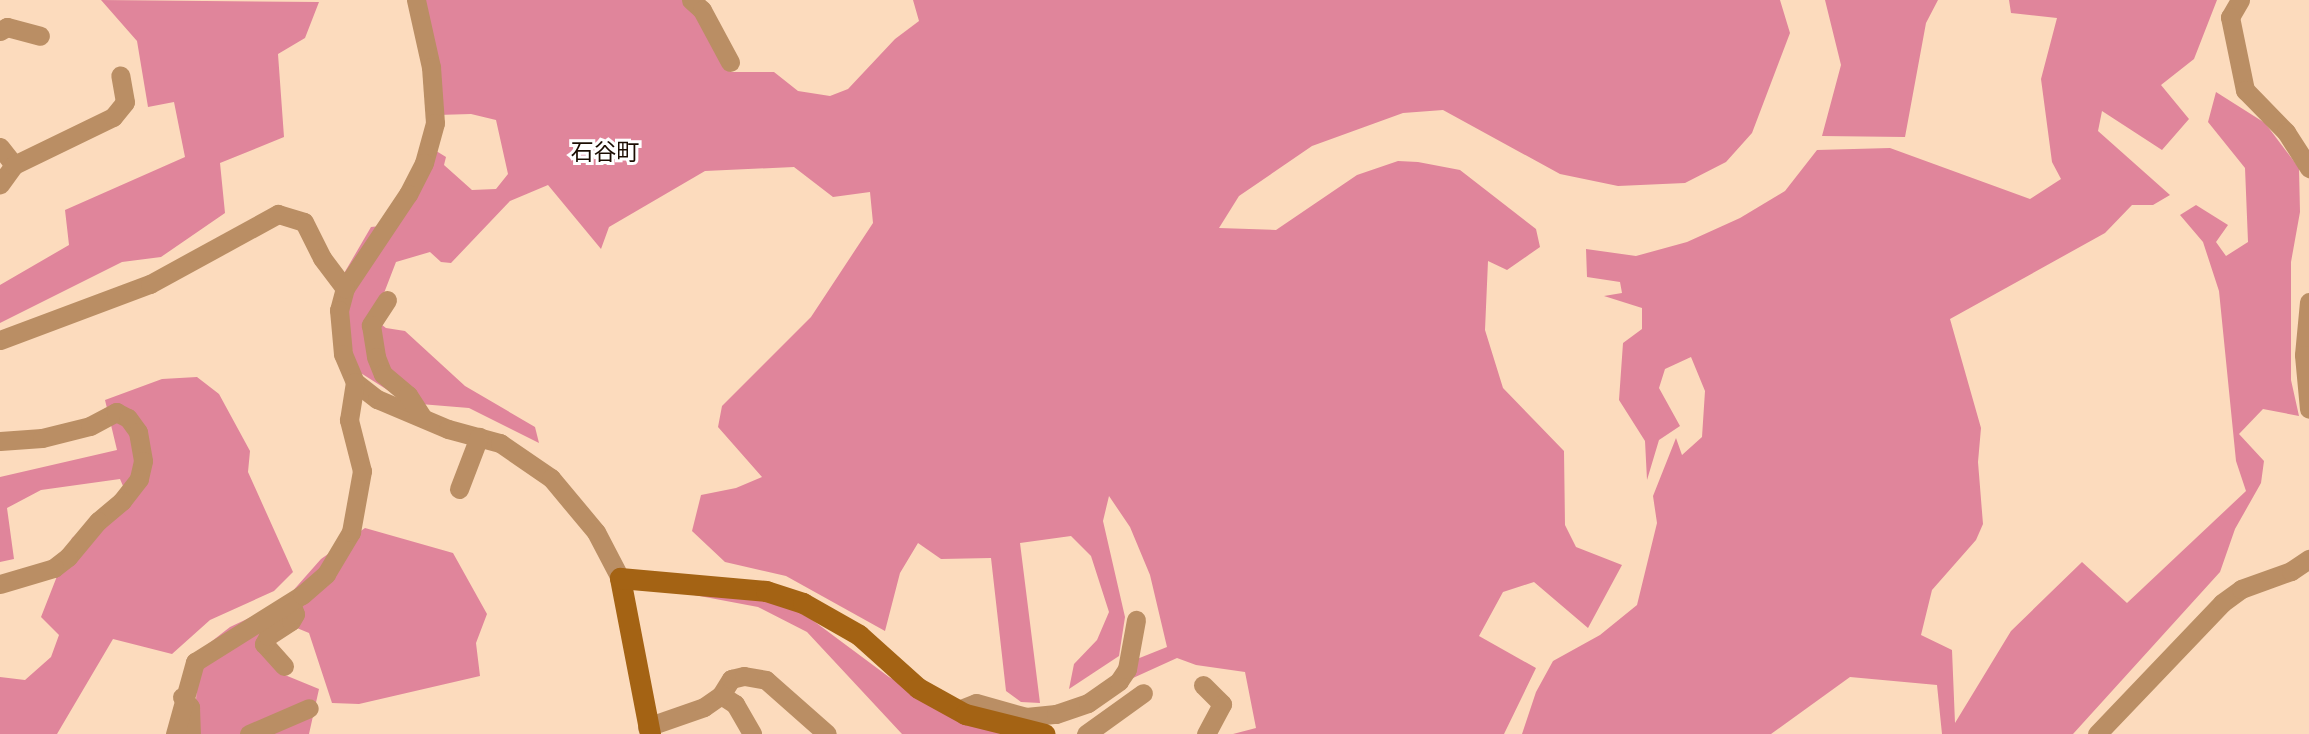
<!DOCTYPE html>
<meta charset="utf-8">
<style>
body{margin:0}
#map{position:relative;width:2309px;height:734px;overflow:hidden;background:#fcdbbd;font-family:"Archivo Narrow","Noto Sans JP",sans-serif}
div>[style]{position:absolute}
.forest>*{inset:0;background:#e0859b}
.street>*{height:19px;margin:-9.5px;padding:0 9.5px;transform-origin:9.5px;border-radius:9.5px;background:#ba8e64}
.secondary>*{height:21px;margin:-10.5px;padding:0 10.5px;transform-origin:10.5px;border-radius:10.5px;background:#a46314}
span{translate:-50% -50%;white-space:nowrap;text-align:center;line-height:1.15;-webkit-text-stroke:6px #fff;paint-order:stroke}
.quarter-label{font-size:23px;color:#1b0d02}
</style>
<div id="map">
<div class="forest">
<div style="clip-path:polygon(101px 0,319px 2px,305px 38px,278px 54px,284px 137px,220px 163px,225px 213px,161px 257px,122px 262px,0 323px,0 285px,69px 245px,65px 210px,185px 157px,174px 102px,148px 107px,137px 41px)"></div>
<div style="clip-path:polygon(423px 0,687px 0,700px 15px,730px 72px,774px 72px,798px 91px,830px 96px,848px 89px,895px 39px,919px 21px,913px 0,1780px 0,1790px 33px,1752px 133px,1726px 162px,1685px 183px,1618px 186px,1560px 174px,1443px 110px,1403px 113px,1312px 146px,1239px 196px,1219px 228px,1276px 230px,1357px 175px,1398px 161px,1418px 162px,1460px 170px,1536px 229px,1540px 247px,1507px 270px,1488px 261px,1485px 330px,1503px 388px,1564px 451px,1565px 525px,1576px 547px,1622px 565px,1588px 628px,1534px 582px,1503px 592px,1479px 636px,1536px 668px,1504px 734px,1233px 734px,1256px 728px,1245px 672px,1196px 665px,1177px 658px,1089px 698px,1132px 661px,1167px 647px,1150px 575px,1130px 527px,1109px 496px,1103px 521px,1125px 617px,1119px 656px,1069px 689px,1074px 664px,1097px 640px,1109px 612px,1091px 556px,1071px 536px,1020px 543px,1040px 703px,1021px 702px,1006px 691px,991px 558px,941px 559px,918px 543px,900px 573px,885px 631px,786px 576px,725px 562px,692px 531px,701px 495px,736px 488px,762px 477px,718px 427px,722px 406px,811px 317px,873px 223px,870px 192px,833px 197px,794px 167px,705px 171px,609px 227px,601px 249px,548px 185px,510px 201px,451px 263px,441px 262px,430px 252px,396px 262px,374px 319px,386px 328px,405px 331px,465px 386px,535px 427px,539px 443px,469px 408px,408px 403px,356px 370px,339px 282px,371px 227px,390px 225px,433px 149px,446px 157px,444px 165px,472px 190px,496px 189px,508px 174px,496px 120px,471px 114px,437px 115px)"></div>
<div style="clip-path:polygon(1825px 0,1938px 0,1926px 23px,1905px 137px,1822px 136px,1841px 65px)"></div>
<div style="clip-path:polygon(2009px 0,2217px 0,2194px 59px,2161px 85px,2189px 119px,2162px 150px,2102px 111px,2098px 131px,2170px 195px,2153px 205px,2132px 205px,2105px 233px,1950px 319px,1981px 428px,1978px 462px,1983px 524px,1976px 540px,1932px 590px,1921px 635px,1952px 650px,1955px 723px,2011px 631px,2082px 562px,2127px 603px,2246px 491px,2236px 461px,2219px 291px,2203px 242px,2180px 215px,2196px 205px,2228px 225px,2216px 242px,2226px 256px,2248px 242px,2245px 168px,2208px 122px,2216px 92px,2265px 123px,2299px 168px,2300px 212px,2291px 262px,2291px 380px,2299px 416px,2263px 409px,2239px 434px,2264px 461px,2261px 483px,2235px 529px,2220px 572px,2073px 734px,1942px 734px,1937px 685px,1850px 677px,1771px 734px,1522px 734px,1536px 692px,1553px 661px,1600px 635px,1637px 605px,1657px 523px,1653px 496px,1676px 438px,1682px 455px,1702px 437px,1705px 391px,1691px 357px,1665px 369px,1659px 388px,1680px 426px,1659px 440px,1647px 480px,1645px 441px,1619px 400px,1623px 343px,1642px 329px,1642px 308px,1604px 296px,1622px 293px,1620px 282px,1587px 277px,1586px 249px,1636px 256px,1687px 242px,1740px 218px,1785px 191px,1817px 150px,1890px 148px,2030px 199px,2061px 179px,2052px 162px,2041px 79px,2057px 18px,2011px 13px)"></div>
<div style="clip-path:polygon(197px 377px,219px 394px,250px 451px,248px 472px,293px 572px,274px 591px,210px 620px,172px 654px,113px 639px,57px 734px,0 734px,0 677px,25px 680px,51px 657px,59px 635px,41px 617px,72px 538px,126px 493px,120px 479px,41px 490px,7px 508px,14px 559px,0 562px,0 477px,117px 450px,105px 400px,162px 379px)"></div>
<div style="clip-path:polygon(365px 528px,453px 553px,487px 614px,476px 643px,480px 676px,359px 704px,332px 703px,309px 633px,292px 626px,274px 639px,280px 673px,319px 689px,309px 734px,183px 734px,196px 700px,198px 666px,207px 645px,230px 627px,283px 602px,321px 559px)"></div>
<div style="clip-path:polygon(657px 588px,768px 596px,811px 619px,889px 677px,962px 717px,1027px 734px,902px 734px,807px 632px,758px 607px)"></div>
</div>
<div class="street">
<div style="left:416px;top:0;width:69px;rotate:77.4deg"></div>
<div style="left:431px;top:67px;width:56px;rotate:85.9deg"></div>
<div style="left:435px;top:123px;width:41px;rotate:105.4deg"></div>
<div style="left:424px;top:163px;width:35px;rotate:117deg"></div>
<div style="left:408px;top:194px;width:113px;rotate:123.8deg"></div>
<div style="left:345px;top:288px;width:23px;rotate:105deg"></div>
<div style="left:339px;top:310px;width:44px;rotate:84.8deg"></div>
<div style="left:343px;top:354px;width:30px;rotate:67deg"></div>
<div style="left:355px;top:382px;width:28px;rotate:38deg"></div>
<div style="left:377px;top:399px;width:77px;rotate:22.9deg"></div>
<div style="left:448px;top:429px;width:54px;rotate:15.1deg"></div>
<div style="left:500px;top:443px;width:62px;rotate:34.5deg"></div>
<div style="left:551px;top:478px;width:70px;rotate:50.2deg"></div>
<div style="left:596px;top:532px;width:52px;rotate:62.4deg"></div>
<div style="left:691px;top:0;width:15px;rotate:42deg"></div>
<div style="left:702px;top:10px;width:59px;rotate:61.7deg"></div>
<div style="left:2240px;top:0;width:20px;rotate:120deg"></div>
<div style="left:2230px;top:17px;width:75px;rotate:78.4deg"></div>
<div style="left:2245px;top:90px;width:59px;rotate:45.7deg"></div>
<div style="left:2286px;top:132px;width:43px;rotate:57.4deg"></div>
<div style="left:0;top:31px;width:8px;rotate:-30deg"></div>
<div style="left:7px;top:27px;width:34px;rotate:15deg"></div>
<div style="left:0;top:147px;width:23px;rotate:52deg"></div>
<div style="left:14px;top:165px;width:24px;rotate:126deg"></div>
<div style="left:14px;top:165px;width:110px;rotate:-25.9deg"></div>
<div style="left:113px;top:117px;width:19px;rotate:-51deg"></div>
<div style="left:125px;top:102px;width:27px;rotate:-100deg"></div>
<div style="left:387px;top:300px;width:30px;rotate:123deg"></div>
<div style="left:371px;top:325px;width:32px;rotate:81deg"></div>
<div style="left:376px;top:357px;width:18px;rotate:68deg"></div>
<div style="left:383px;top:374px;width:33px;rotate:40deg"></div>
<div style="left:408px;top:395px;width:27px;rotate:57deg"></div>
<div style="left:2309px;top:302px;width:53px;rotate:95.4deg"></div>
<div style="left:2304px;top:355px;width:54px;rotate:84.7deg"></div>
<div style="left:0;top:340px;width:160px;rotate:-20.5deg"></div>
<div style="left:150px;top:284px;width:146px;rotate:-28.7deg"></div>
<div style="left:278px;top:214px;width:27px;rotate:17deg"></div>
<div style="left:304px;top:222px;width:40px;rotate:63.4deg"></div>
<div style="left:322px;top:258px;width:38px;rotate:53deg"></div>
<div style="left:0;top:441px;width:42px;rotate:-4.1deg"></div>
<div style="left:42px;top:438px;width:49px;rotate:-14deg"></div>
<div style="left:90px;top:426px;width:30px;rotate:-28deg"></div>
<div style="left:116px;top:412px;width:13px;rotate:27deg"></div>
<div style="left:128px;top:418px;width:17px;rotate:54deg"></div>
<div style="left:138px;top:432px;width:29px;rotate:80deg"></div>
<div style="left:143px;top:461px;width:18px;rotate:103deg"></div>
<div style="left:139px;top:479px;width:28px;rotate:128deg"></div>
<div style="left:122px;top:501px;width:31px;rotate:140deg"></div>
<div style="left:98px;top:521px;width:47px;rotate:129.8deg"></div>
<div style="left:68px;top:557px;width:18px;rotate:142deg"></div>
<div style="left:54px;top:568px;width:56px;rotate:163.5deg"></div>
<div style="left:459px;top:489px;width:56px;rotate:-69deg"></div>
<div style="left:284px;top:666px;width:30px;rotate:-132deg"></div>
<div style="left:264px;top:644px;width:9px;rotate:-63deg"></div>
<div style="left:268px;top:636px;width:27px;rotate:-33deg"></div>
<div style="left:291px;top:621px;width:8px;rotate:-60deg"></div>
<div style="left:295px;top:614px;width:12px;rotate:-110deg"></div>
<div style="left:1203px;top:685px;width:27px;rotate:45deg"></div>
<div style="left:1222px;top:704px;width:34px;rotate:118deg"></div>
<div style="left:721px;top:695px;width:17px;rotate:33deg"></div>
<div style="left:735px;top:704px;width:34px;rotate:60deg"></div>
<div style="left:182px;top:697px;width:13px;rotate:51deg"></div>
<div style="left:190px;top:707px;width:27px;rotate:88deg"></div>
<div style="left:958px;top:710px;width:19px;rotate:-21deg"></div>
<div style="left:976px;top:703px;width:52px;rotate:15.6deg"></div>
<div style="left:1026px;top:717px;width:30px;rotate:-6deg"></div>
<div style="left:1056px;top:714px;width:34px;rotate:-19deg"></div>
<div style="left:1088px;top:703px;width:38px;rotate:-35deg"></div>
<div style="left:1119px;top:681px;width:14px;rotate:-56deg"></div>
<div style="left:1127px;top:669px;width:50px;rotate:-79.6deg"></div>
<div style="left:647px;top:727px;width:60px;rotate:-19.3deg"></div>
<div style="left:704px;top:707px;width:21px;rotate:-35deg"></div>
<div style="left:721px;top:695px;width:19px;rotate:-58deg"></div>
<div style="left:731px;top:679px;width:13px;rotate:-13deg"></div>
<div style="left:744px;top:676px;width:22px;rotate:10deg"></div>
<div style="left:766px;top:680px;width:81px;rotate:41.5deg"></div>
<div style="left:175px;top:734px;width:75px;rotate:-74.5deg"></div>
<div style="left:195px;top:662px;width:126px;rotate:-32.1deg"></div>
<div style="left:302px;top:595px;width:32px;rotate:-41deg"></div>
<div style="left:326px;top:574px;width:49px;rotate:-59.2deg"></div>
<div style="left:351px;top:532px;width:62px;rotate:-79.8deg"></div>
<div style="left:362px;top:471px;width:53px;rotate:-104.3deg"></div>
<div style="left:349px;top:420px;width:38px;rotate:-81deg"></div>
<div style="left:249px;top:734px;width:65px;rotate:-23.4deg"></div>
<div style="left:1086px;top:734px;width:70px;rotate:-35.7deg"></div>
<div style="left:2097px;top:734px;width:181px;rotate:-46.3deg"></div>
<div style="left:2222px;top:603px;width:24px;rotate:-36deg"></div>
<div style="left:2241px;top:589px;width:53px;rotate:-19.8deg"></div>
<div style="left:2291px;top:571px;width:22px;rotate:-34deg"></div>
</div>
<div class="secondary">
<div style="left:650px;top:734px;width:159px;rotate:-100.9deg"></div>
<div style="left:620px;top:578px;width:147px;rotate:5.1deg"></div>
<div style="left:766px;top:591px;width:39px;rotate:18deg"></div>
<div style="left:803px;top:603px;width:64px;rotate:29.7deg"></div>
<div style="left:859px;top:635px;width:79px;rotate:41.9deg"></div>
<div style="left:918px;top:688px;width:54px;rotate:29deg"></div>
<div style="left:965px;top:714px;width:82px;rotate:14deg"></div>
</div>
<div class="quarter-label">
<span style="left:605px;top:152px">石谷町</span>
</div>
</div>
